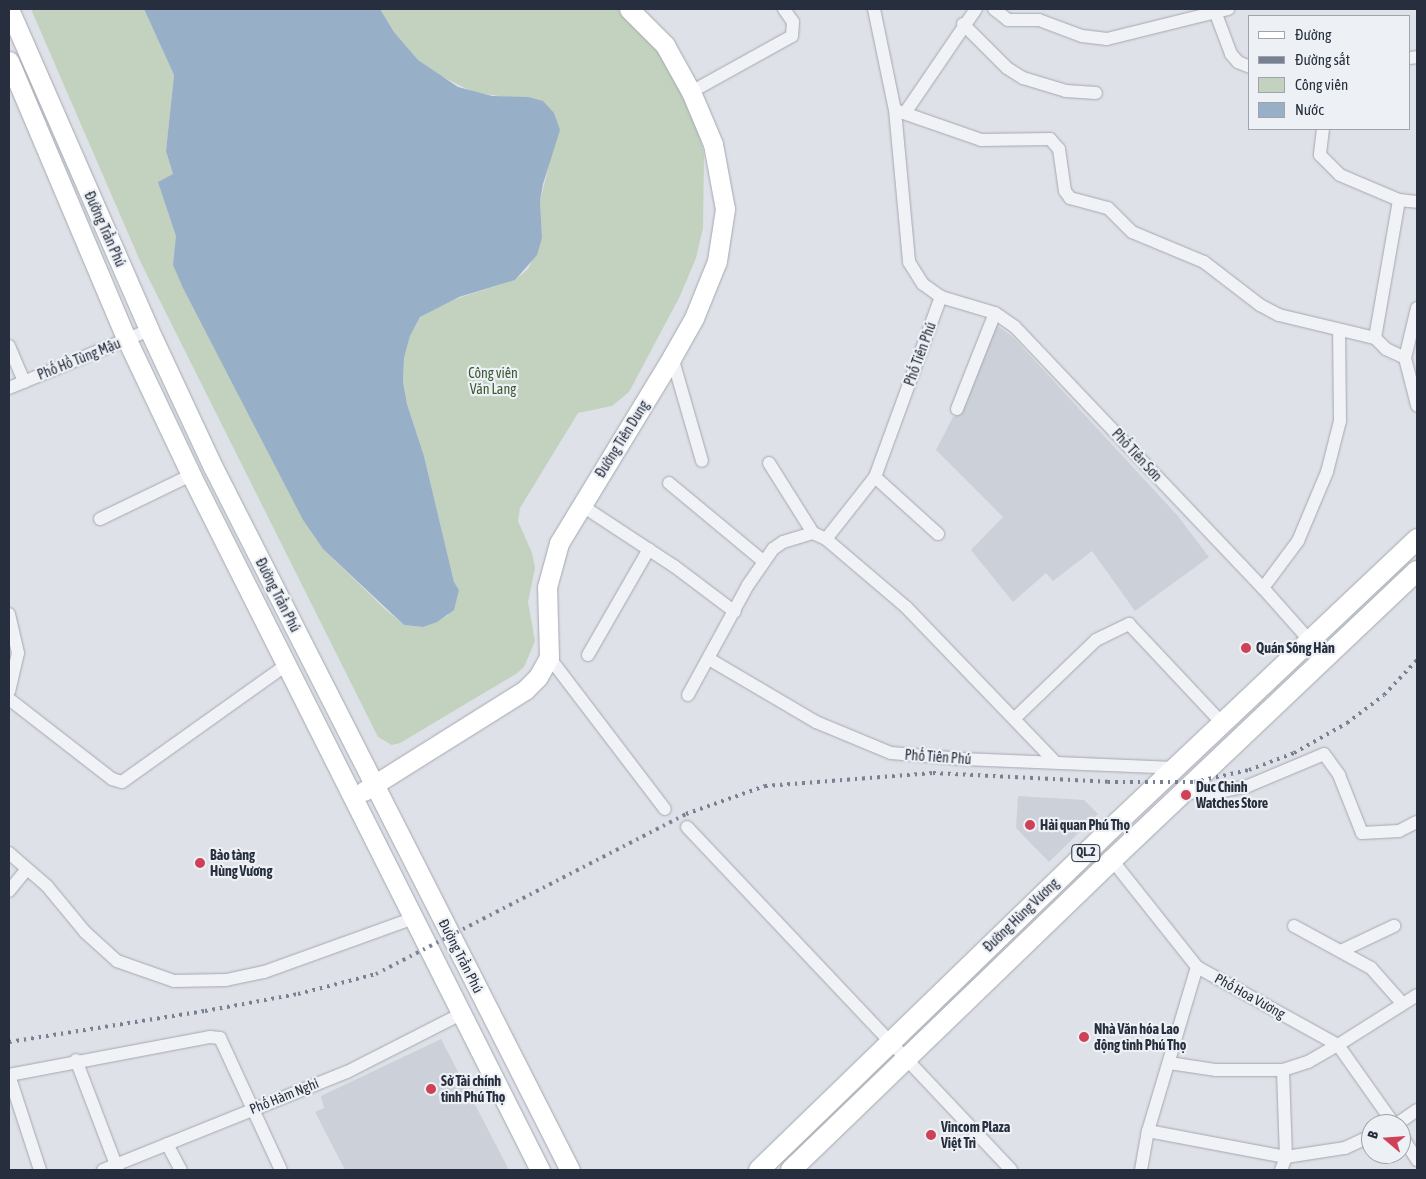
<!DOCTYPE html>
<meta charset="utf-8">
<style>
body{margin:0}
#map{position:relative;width:1426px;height:1179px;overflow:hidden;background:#dee1e7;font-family:"Asap Condensed",sans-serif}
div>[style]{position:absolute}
.built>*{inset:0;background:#ccd0d9}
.green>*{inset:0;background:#c3d1bf}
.water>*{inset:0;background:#98afc8}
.roads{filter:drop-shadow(0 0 1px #a3a8b1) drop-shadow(0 0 1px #a3a8b1)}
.street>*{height:12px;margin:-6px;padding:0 6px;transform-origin:6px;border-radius:6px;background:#f0f2f6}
.secondary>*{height:19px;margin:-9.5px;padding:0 9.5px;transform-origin:9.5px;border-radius:9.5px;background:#fff}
.primary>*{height:20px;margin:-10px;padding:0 10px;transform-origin:10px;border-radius:10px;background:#fff}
.rail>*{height:4px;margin-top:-2px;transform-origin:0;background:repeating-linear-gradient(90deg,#778191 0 2.5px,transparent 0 7.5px)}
.dots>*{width:14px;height:14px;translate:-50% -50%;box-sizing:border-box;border:2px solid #edf0f5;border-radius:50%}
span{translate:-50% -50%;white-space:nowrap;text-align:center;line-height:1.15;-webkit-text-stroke:4.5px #edf0f5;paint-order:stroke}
.shield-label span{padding:1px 4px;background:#edf0f5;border:1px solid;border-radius:4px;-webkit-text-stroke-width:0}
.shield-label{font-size:12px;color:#272f3e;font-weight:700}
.street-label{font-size:14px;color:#272f3e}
.park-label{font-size:14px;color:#3b5a34}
.poi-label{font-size:14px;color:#272f3e;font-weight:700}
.left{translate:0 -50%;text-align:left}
.frame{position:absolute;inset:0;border:10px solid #272f3e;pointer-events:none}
.legend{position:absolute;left:1248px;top:15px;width:162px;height:115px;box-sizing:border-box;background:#edf0f5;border:1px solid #9ea3ac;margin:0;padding:6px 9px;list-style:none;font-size:15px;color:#272f3e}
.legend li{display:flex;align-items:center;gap:10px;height:25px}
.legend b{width:25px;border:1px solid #9ea3ac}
.north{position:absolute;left:1361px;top:1114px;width:50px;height:50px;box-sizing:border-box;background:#edf0f5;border:1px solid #9ea3ac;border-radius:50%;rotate:288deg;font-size:14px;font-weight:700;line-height:20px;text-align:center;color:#272f3e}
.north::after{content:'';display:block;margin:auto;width:18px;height:22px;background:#ce4156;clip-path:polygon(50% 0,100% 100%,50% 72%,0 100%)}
</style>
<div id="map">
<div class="built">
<div style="clip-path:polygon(995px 324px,1013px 337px,1177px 515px,1209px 557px,1135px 611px,1092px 551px,1053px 581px,1046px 573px,1013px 602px,971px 550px,1003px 517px,936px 450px,953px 417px,961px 413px)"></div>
<div style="clip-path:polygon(1018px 796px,1084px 800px,1098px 814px,1049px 862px,1016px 828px)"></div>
<div style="clip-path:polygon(441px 1039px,509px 1170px,345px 1170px,315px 1112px,324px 1108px,321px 1096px)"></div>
</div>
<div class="green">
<div style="clip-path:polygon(31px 9px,144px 9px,174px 75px,166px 151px,173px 174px,159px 183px,177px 236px,173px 265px,303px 520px,323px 549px,385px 609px,404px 625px,423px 627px,447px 616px,459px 590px,454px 582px,424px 456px,407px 404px,403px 382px,404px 358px,410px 336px,420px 317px,440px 304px,515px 280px,528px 269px,542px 238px,540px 201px,549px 165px,508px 97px,475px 93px,439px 75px,418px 60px,394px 32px,380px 9px,627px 9px,645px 27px,694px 113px,704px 154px,703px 228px,696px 258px,680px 296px,629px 392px,612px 406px,578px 413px,520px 508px,518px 521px,532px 553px,535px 568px,528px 602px,535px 641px,524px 667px,516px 674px,400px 743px,392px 745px,378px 737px,141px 263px)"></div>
</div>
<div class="water">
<div style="clip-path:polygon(144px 9px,380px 9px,394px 32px,418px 60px,458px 87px,492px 96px,528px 97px,543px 101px,554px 113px,560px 130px,543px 184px,540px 201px,542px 238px,537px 255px,515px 280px,459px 297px,420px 317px,410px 336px,404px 358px,403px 382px,407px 404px,424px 456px,454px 582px,459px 590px,454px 610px,437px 622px,423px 627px,404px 625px,323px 549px,303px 520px,183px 288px,173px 265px,176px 236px,158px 182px,173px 174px,166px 151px,174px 75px)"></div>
</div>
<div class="roads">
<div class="street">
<div style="left:874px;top:9px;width:103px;rotate:78.3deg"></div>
<div style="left:895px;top:110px;width:153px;rotate:84.7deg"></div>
<div style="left:909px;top:262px;width:26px;rotate:58deg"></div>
<div style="left:923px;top:284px;width:22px;rotate:36deg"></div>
<div style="left:941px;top:297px;width:56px;rotate:16.5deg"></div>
<div style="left:995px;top:313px;width:24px;rotate:35deg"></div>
<div style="left:1015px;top:327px;width:360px;rotate:46.5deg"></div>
<div style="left:1263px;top:588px;width:95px;rotate:48.4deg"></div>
<div style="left:994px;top:9px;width:18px;rotate:38deg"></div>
<div style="left:1008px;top:20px;width:31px"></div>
<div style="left:1039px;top:20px;width:46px;rotate:20.4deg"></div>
<div style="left:1082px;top:36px;width:25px;rotate:7deg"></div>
<div style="left:1107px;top:39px;width:125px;rotate:-13.9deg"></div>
<div style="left:1216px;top:14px;width:43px;rotate:69.4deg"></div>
<div style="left:1231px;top:54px;width:11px;rotate:49deg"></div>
<div style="left:1238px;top:62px;width:13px;rotate:23deg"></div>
<div style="left:963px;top:24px;width:62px;rotate:45deg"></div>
<div style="left:1007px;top:68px;width:19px;rotate:32deg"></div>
<div style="left:1023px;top:78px;width:45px;rotate:16.8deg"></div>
<div style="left:1066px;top:91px;width:30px;rotate:4deg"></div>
<div style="left:1410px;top:58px;width:7px;rotate:-8deg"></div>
<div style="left:691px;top:92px;width:115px;rotate:-29deg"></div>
<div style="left:792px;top:36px;width:14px;rotate:-86deg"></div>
<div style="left:793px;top:22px;width:16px;rotate:-125deg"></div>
<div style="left:895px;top:110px;width:91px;rotate:19.2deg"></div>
<div style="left:981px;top:140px;width:69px;rotate:-0.8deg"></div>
<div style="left:1050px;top:139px;width:13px;rotate:48deg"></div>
<div style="left:1059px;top:149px;width:42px;rotate:81.9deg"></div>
<div style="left:1065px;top:191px;width:9px;rotate:54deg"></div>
<div style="left:1070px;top:198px;width:39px;rotate:15deg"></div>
<div style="left:1108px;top:208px;width:34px;rotate:45deg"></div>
<div style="left:1132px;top:232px;width:78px;rotate:22.6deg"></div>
<div style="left:1204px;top:262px;width:71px;rotate:37.5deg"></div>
<div style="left:1260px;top:305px;width:21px;rotate:28deg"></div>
<div style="left:1279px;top:315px;width:99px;rotate:13.5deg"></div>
<div style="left:1375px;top:338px;width:16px;rotate:45deg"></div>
<div style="left:1386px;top:349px;width:21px;rotate:25deg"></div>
<div style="left:905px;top:113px;width:126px;rotate:-55.7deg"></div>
<div style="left:1323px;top:129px;width:26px;rotate:97deg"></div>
<div style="left:1320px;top:155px;width:28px;rotate:45deg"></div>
<div style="left:1340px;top:175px;width:64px;rotate:23deg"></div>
<div style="left:1399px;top:200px;width:18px;rotate:6deg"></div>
<div style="left:1417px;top:308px;width:51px;rotate:103.5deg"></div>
<div style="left:1405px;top:358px;width:49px;rotate:75.7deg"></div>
<div style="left:1375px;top:338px;width:140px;rotate:-80.1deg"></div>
<div style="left:9px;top:346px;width:39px;rotate:67deg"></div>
<div style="left:672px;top:357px;width:108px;rotate:73.9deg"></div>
<div style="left:9px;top:388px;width:152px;rotate:-22.5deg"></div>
<div style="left:957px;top:409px;width:103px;rotate:-68.4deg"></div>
<div style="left:769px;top:463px;width:83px;rotate:57.8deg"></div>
<div style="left:875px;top:477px;width:85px;rotate:42.1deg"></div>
<div style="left:669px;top:483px;width:122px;rotate:39.7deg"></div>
<div style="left:581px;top:505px;width:111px;rotate:33.3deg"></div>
<div style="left:674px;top:566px;width:76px;rotate:37deg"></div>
<div style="left:100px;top:519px;width:101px;rotate:-25.8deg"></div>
<div style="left:826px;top:539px;width:105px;rotate:40.4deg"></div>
<div style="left:906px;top:607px;width:215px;rotate:46.1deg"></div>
<div style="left:1263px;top:588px;width:59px;rotate:-53.3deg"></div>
<div style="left:1298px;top:541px;width:75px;rotate:-67.2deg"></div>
<div style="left:1327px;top:472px;width:53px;rotate:-75.7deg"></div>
<div style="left:1340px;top:421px;width:91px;rotate:-90.6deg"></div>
<div style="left:9px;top:614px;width:40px;rotate:77deg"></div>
<div style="left:18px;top:653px;width:39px;rotate:103deg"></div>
<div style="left:588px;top:655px;width:122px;rotate:-60.1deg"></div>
<div style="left:549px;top:657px;width:191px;rotate:52.7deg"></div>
<div style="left:709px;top:659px;width:124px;rotate:30.5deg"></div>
<div style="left:816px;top:722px;width:81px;rotate:22.5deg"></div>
<div style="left:891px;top:753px;width:72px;rotate:4.8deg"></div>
<div style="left:963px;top:759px;width:212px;rotate:2.4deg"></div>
<div style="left:688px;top:695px;width:125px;rotate:-61.4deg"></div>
<div style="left:748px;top:585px;width:44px;rotate:-55.2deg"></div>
<div style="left:773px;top:549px;width:12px;rotate:-35deg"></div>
<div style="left:783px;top:542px;width:31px;rotate:-17deg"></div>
<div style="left:813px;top:533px;width:14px;rotate:25deg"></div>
<div style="left:826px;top:539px;width:79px;rotate:-51.7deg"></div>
<div style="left:875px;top:477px;width:192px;rotate:-69.9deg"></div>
<div style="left:9px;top:699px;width:130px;rotate:37.8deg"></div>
<div style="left:112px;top:779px;width:10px;rotate:17deg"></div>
<div style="left:122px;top:782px;width:201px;rotate:-35.5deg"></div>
<div style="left:1015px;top:718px;width:112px;rotate:-43.9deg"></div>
<div style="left:1096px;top:640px;width:37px;rotate:-26deg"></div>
<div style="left:1129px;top:624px;width:136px;rotate:46.8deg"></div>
<div style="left:1182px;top:793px;width:37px;rotate:-2deg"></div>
<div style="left:1219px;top:792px;width:30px;rotate:-12deg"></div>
<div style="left:1248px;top:786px;width:82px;rotate:-22.8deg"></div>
<div style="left:1324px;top:754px;width:26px;rotate:54deg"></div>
<div style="left:1339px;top:775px;width:62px;rotate:68.4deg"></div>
<div style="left:1362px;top:833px;width:37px;rotate:-3deg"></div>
<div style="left:1399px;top:831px;width:20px;rotate:-27deg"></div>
<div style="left:687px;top:827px;width:472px;rotate:46.6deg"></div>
<div style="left:9px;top:853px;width:50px;rotate:41deg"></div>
<div style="left:47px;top:886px;width:60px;rotate:50.4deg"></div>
<div style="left:85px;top:932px;width:43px;rotate:42.2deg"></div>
<div style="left:117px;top:961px;width:60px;rotate:19.3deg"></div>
<div style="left:174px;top:981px;width:52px;rotate:-1.1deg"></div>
<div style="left:226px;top:980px;width:39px;rotate:-12deg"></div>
<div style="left:264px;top:972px;width:159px;rotate:-19.8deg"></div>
<div style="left:1112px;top:860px;width:137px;rotate:51.5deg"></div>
<div style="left:1197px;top:967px;width:161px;rotate:29deg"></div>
<div style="left:1338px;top:1045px;width:97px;rotate:54.7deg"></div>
<div style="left:9px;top:891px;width:28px;rotate:-51deg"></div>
<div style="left:1294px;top:926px;width:88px;rotate:28.6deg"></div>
<div style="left:1371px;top:968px;width:47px;rotate:48.5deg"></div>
<div style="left:1341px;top:951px;width:59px;rotate:-25.3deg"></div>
<div style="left:76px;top:1060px;width:118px;rotate:69.1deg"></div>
<div style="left:1169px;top:1063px;width:48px;rotate:8.5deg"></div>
<div style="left:1216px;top:1070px;width:67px"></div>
<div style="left:1283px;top:1070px;width:26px;rotate:-18deg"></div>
<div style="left:1308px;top:1062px;width:34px;rotate:-30deg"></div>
<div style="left:1338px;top:1045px;width:93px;rotate:-32.3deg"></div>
<div style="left:9px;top:1075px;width:205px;rotate:-10.7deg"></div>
<div style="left:210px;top:1037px;width:10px;rotate:6deg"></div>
<div style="left:220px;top:1038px;width:145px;rotate:65.2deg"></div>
<div style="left:9px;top:1075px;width:100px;rotate:71.9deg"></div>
<div style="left:1397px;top:1124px;width:24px;rotate:-35deg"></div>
<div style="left:1148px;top:1131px;width:140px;rotate:10.7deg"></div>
<div style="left:1286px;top:1157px;width:60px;rotate:-8.7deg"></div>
<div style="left:1345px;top:1148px;width:29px;rotate:-25deg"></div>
<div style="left:1401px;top:1135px;width:30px;rotate:57deg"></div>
<div style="left:167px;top:1144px;width:30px;rotate:62deg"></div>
<div style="left:103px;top:1170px;width:263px;rotate:-21.9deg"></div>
<div style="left:347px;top:1072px;width:128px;rotate:-27deg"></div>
<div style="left:1141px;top:1170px;width:40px;rotate:-80deg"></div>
<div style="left:1148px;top:1131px;width:171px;rotate:-73.4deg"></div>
<div style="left:1281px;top:1170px;width:14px;rotate:-69deg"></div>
<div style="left:1286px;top:1157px;width:87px;rotate:-92deg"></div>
</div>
<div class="secondary">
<div style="left:9px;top:9px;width:350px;rotate:66.4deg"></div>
<div style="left:149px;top:330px;width:151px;rotate:65deg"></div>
<div style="left:213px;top:467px;width:788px;rotate:63.08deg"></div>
<div style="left:9px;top:61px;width:303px;rotate:67.1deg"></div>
<div style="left:127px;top:340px;width:149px;rotate:64.6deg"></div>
<div style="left:191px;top:475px;width:778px;rotate:63.34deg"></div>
<div style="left:364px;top:791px;width:190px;rotate:-32.1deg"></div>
<div style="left:525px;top:690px;width:18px;rotate:-45deg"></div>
<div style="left:538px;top:677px;width:23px;rotate:-61deg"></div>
<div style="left:549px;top:657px;width:70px;rotate:-91.6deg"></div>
<div style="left:547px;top:587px;width:46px;rotate:-74.7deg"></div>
<div style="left:559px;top:543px;width:218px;rotate:-58.7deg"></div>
<div style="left:672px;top:357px;width:45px;rotate:-60.6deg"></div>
<div style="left:694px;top:318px;width:61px;rotate:-68deg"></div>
<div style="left:717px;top:261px;width:53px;rotate:-81.3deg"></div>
<div style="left:725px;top:209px;width:66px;rotate:-100.5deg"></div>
<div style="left:713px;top:144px;width:56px;rotate:-112.9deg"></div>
<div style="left:691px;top:92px;width:54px;rotate:-119deg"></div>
<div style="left:665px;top:45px;width:51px;rotate:-135deg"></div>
</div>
<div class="primary">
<div style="left:759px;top:1170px;width:500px;rotate:-44.1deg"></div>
<div style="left:1118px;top:822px;width:412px;rotate:-43.4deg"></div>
<div style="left:791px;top:1170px;width:446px;rotate:-44deg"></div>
<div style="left:1112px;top:860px;width:420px;rotate:-43.5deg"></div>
</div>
</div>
<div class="rail">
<div style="left:9px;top:1042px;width:198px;rotate:-9deg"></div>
<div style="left:205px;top:1011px;width:95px;rotate:-10.4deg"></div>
<div style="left:298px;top:994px;width:81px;rotate:-14.4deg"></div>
<div style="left:376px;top:974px;width:349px;rotate:-27.3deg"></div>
<div style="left:686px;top:814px;width:84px;rotate:-19.5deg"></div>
<div style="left:765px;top:786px;width:169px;rotate:-4.4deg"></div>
<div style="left:933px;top:773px;width:175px;rotate:2.9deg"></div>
<div style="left:1108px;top:782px;width:86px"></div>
<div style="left:1194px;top:782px;width:56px;rotate:-12.3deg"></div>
<div style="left:1249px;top:770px;width:48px;rotate:-20.7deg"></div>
<div style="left:1294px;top:753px;width:61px;rotate:-29.5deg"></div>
<div style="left:1347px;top:723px;width:46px;rotate:-37.1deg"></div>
<div style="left:1384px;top:695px;width:48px;rotate:-46.7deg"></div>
</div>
<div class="dots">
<div style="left:1246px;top:648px;background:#ce4156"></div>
<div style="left:1186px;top:795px;background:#ce4156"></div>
<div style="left:1030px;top:825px;background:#ce4156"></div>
<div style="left:200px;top:863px;background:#ce4156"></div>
<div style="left:1084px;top:1037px;background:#ce4156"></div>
<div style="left:431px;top:1089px;background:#ce4156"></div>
<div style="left:931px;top:1135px;background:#ce4156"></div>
</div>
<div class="shield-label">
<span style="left:1086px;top:853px">QL.2</span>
</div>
<div class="street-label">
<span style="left:105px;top:229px;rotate:66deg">Đường Trần Phú</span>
<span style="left:920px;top:354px;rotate:-70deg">Phố Tiên Phú</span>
<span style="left:79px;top:359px;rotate:-22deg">Phố Hồ Tùng Mậu</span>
<span style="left:622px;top:439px;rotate:-58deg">Đường Tiên Dung</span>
<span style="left:1137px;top:455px;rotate:47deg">Phố Tiên Sơn</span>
<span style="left:278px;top:595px;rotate:63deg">Đường Trần Phú</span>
<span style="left:938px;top:757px;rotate:4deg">Phố Tiên Phú</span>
<span style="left:1021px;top:915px;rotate:-44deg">Đường Hùng Vương</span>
<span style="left:461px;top:956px;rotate:63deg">Đường Trần Phú</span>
<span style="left:1250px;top:996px;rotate:29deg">Phố Hoa Vương</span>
<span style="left:284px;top:1096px;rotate:-22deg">Phố Hàm Nghi</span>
</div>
<div class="park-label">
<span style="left:493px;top:381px">Công viên<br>Văn Lang</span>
</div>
<div class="poi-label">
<span class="left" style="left:1256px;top:648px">Quán Sông Hàn</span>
<span class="left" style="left:1196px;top:795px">Duc Chinh<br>Watches Store</span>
<span class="left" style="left:1040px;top:825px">Hải quan Phú Thọ</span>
<span class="left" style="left:210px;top:863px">Bảo tàng<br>Hùng Vương</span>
<span class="left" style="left:1094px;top:1037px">Nhà Văn hóa Lao<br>động tỉnh Phú Thọ</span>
<span class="left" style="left:441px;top:1089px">Sở Tài chính<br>tỉnh Phú Thọ</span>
<span class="left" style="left:941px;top:1135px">Vincom Plaza<br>Việt Trì</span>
</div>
<div class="frame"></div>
<ul class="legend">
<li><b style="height:6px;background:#fff"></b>Đường</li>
<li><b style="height:6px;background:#778191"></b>Đường sắt</li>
<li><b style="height:14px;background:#c3d1bf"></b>Công viên</li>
<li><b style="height:14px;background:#98afc8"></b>Nước</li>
</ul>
<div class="north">B</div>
</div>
